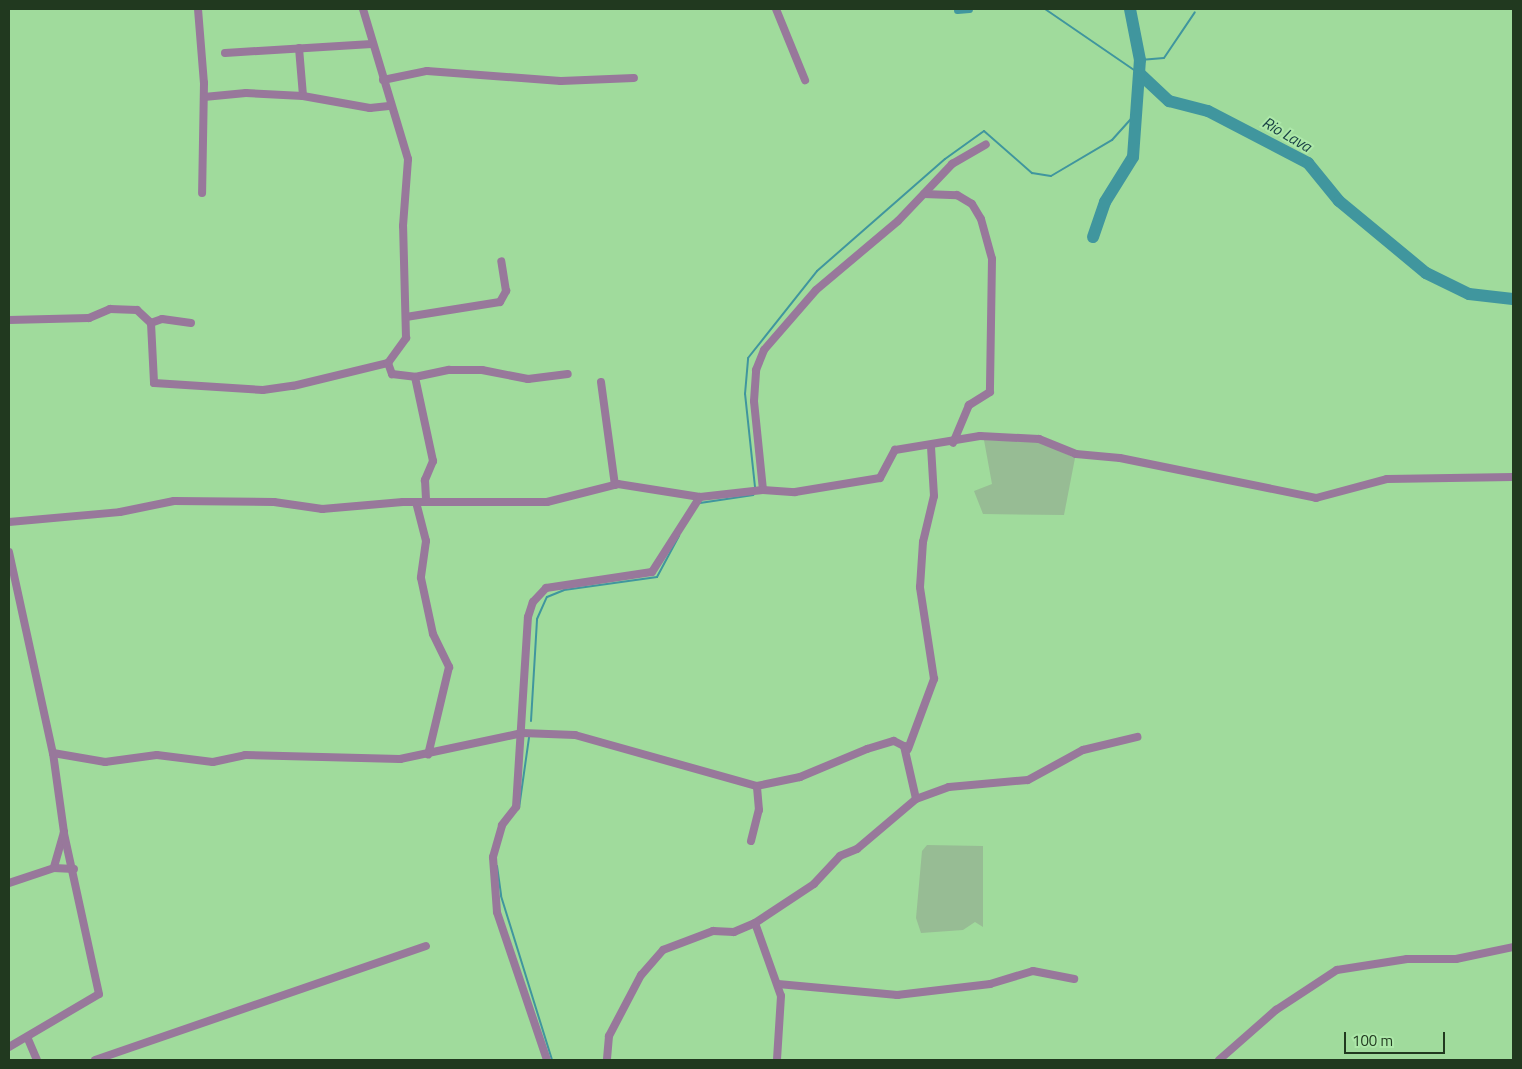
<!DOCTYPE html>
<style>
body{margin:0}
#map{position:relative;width:1522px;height:1069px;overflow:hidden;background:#a0db9c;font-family:"Titillium Web",sans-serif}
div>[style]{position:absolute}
.green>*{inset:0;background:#97bc94}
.stream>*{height:2px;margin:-1px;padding:0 1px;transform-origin:1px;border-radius:1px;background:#40969e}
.canal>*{height:7px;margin:-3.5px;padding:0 3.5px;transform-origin:3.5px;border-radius:3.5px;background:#40969e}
.river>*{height:12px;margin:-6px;padding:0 6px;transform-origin:6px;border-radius:6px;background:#40969e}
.minor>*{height:8px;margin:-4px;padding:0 4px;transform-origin:4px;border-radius:4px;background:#98789b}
span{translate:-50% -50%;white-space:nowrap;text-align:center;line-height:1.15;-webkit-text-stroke:4px #ade8a9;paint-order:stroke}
.water-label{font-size:16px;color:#1a4245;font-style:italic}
.frame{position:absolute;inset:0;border:10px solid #21391f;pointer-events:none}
.scale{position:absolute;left:1344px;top:1032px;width:101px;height:22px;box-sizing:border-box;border:2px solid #21391f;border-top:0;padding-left:6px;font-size:15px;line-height:18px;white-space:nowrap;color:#21391f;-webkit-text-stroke:4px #ade8a9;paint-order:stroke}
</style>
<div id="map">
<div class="green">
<div style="clip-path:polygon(984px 440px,1040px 442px,1075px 458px,1064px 515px,983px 514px,974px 491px,992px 484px)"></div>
<div style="clip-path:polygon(927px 845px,983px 846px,983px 927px,975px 922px,963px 930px,921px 933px,916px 918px,922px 851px)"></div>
</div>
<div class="stream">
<div style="left:1045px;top:9px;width:115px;rotate:34.4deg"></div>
<div style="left:1140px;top:60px;width:24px;rotate:-5deg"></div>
<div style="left:1164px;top:58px;width:55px;rotate:-56deg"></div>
<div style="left:755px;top:487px;width:94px;rotate:-96.1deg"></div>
<div style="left:745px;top:394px;width:36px;rotate:-85deg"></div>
<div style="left:748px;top:358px;width:111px;rotate:-51.6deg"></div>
<div style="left:817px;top:271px;width:170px;rotate:-41.2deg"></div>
<div style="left:945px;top:159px;width:48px;rotate:-35.7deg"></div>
<div style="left:984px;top:131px;width:64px;rotate:41.2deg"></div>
<div style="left:1032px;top:173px;width:19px;rotate:9deg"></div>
<div style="left:1051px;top:176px;width:71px;rotate:-30.5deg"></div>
<div style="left:1112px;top:140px;width:40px;rotate:-48deg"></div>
<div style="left:700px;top:503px;width:54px;rotate:-8.6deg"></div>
<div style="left:531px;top:721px;width:102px;rotate:-86.6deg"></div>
<div style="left:537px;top:619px;width:24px;rotate:-66deg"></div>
<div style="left:547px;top:597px;width:18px;rotate:-22deg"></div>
<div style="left:564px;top:590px;width:94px;rotate:-8deg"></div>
<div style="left:657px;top:577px;width:47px;rotate:-61.8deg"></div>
<div style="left:519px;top:808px;width:71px;rotate:-81.9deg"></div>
<div style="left:497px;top:866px;width:30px;rotate:82deg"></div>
<div style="left:501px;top:896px;width:172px;rotate:72.7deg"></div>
</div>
<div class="canal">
<div style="left:957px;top:10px;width:12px;rotate:-5deg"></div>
</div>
<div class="river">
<div style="left:1140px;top:74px;width:40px;rotate:43deg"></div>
<div style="left:1169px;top:101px;width:40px;rotate:14.4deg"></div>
<div style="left:1208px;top:111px;width:113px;rotate:27.5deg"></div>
<div style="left:1308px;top:163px;width:49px;rotate:50.8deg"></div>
<div style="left:1339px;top:201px;width:113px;rotate:39.6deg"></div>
<div style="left:1426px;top:273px;width:48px;rotate:26deg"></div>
<div style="left:1469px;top:294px;width:44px;rotate:6.5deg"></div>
<div style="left:1093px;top:237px;width:37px;rotate:-71deg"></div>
<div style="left:1105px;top:202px;width:53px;rotate:-58.1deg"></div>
<div style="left:1133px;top:157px;width:97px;rotate:-85.9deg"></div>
<div style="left:1140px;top:60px;width:52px;rotate:-101.1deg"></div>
</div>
<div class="minor">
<div style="left:198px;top:9px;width:74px;rotate:85.4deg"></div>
<div style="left:204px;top:83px;width:110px;rotate:91deg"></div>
<div style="left:776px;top:9px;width:77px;rotate:67.8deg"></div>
<div style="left:299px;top:48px;width:48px;rotate:85.2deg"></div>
<div style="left:225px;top:53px;width:147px;rotate:-3.5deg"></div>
<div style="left:383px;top:80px;width:45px;rotate:-11.6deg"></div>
<div style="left:427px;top:71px;width:134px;rotate:4.3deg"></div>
<div style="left:561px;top:81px;width:73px;rotate:-2.4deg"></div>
<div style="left:204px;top:97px;width:42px;rotate:-5.4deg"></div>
<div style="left:246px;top:93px;width:57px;rotate:3deg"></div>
<div style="left:303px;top:96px;width:68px;rotate:10.2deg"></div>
<div style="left:370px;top:108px;width:19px;rotate:-6deg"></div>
<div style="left:924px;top:194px;width:33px;rotate:2deg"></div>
<div style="left:957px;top:195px;width:17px;rotate:31deg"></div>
<div style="left:972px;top:204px;width:17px;rotate:59deg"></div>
<div style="left:981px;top:219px;width:41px;rotate:74.6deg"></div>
<div style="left:992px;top:259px;width:133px;rotate:90.9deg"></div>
<div style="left:990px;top:392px;width:25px;rotate:148deg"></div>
<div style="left:969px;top:405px;width:41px;rotate:112.8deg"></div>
<div style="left:406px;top:317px;width:95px;rotate:-9.1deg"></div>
<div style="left:500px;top:302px;width:13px;rotate:-61deg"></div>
<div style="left:506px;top:291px;width:30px;rotate:-99deg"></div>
<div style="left:9px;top:320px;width:80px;rotate:-1.4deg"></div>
<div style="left:89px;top:318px;width:23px;rotate:-23deg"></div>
<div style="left:110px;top:309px;width:27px;rotate:2deg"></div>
<div style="left:137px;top:310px;width:19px;rotate:43deg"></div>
<div style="left:191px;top:323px;width:29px;rotate:-172deg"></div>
<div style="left:162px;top:319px;width:12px;rotate:160deg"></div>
<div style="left:151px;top:323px;width:60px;rotate:87.1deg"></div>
<div style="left:154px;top:383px;width:109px;rotate:3.7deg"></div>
<div style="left:263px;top:390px;width:30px;rotate:-8deg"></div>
<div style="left:293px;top:386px;width:98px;rotate:-13.6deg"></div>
<div style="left:388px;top:363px;width:31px;rotate:-54deg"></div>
<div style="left:406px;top:338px;width:112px;rotate:-91.5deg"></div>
<div style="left:403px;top:226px;width:67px;rotate:-85.7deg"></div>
<div style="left:408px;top:159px;width:157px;rotate:-106.7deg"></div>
<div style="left:388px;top:363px;width:12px;rotate:70deg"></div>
<div style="left:392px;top:374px;width:23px;rotate:7deg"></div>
<div style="left:415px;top:377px;width:35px;rotate:-12deg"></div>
<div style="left:449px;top:370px;width:33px"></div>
<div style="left:482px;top:370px;width:47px;rotate:11.1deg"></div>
<div style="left:528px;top:379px;width:40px;rotate:-7.1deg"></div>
<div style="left:415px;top:377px;width:86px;rotate:77.9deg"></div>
<div style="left:433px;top:461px;width:21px;rotate:113deg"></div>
<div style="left:425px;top:480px;width:21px;rotate:87deg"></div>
<div style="left:601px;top:382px;width:104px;rotate:82.3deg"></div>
<div style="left:763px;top:490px;width:89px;rotate:-95.8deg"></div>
<div style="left:754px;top:401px;width:31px;rotate:-86deg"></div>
<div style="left:756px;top:370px;width:22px;rotate:-68deg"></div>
<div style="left:764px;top:350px;width:79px;rotate:-49.1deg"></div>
<div style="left:816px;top:290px;width:107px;rotate:-40.1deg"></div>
<div style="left:898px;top:221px;width:79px;rotate:-46.5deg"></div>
<div style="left:952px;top:164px;width:39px;rotate:-30deg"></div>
<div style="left:416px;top:502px;width:40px;rotate:75.6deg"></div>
<div style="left:426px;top:541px;width:37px;rotate:98deg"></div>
<div style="left:421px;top:578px;width:57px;rotate:77.9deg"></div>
<div style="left:433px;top:634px;width:37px;rotate:64deg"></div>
<div style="left:449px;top:667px;width:90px;rotate:103.4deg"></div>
<div style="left:9px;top:522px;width:111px;rotate:-5.1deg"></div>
<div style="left:120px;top:512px;width:55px;rotate:-11.5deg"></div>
<div style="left:174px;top:501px;width:100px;rotate:0.6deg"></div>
<div style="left:274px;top:502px;width:49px;rotate:8.3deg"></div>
<div style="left:322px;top:509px;width:81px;rotate:-4.9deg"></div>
<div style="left:403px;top:502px;width:144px"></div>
<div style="left:547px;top:502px;width:73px;rotate:-14.2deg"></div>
<div style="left:618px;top:484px;width:83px;rotate:9deg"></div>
<div style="left:9px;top:552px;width:206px;rotate:77.7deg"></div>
<div style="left:53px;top:753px;width:80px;rotate:82.1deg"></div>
<div style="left:64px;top:832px;width:37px;rotate:106deg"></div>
<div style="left:54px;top:868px;width:47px;rotate:161.6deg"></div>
<div style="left:908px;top:749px;width:75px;rotate:-69.6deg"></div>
<div style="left:934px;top:679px;width:93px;rotate:-98.7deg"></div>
<div style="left:920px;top:587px;width:45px;rotate:-86.2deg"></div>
<div style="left:923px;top:542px;width:47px;rotate:-76.6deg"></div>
<div style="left:934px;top:496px;width:49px;rotate:-93.5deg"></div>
<div style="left:53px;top:753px;width:53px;rotate:9.8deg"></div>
<div style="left:105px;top:762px;width:52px;rotate:-7.7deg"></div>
<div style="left:157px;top:755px;width:56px;rotate:7.1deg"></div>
<div style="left:213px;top:762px;width:33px;rotate:-12deg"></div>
<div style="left:245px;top:755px;width:155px;rotate:1.5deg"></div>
<div style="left:400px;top:759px;width:125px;rotate:-12deg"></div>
<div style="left:522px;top:733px;width:53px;rotate:2.2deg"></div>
<div style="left:575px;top:735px;width:189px;rotate:15.7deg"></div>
<div style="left:757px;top:786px;width:44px;rotate:-11.8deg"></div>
<div style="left:800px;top:777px;width:73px;rotate:-22.7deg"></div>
<div style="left:867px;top:749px;width:28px;rotate:-17deg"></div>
<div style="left:894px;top:741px;width:11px;rotate:27deg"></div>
<div style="left:904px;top:746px;width:54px;rotate:77.2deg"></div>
<div style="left:916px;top:799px;width:77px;rotate:139.7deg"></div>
<div style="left:857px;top:849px;width:18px;rotate:158deg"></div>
<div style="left:840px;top:856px;width:38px;rotate:133deg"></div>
<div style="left:814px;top:884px;width:71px;rotate:146.5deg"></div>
<div style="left:755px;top:923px;width:23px;rotate:157deg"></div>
<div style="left:734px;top:932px;width:21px;rotate:-177deg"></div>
<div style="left:713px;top:931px;width:53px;rotate:159.2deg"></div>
<div style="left:663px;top:950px;width:33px;rotate:131deg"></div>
<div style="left:641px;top:975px;width:69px;rotate:117.7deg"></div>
<div style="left:609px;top:1036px;width:24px;rotate:95deg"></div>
<div style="left:916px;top:799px;width:35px;rotate:-20deg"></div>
<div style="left:949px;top:787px;width:79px;rotate:-5.1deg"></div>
<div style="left:1028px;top:780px;width:63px;rotate:-28.6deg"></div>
<div style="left:1083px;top:750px;width:56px;rotate:-13.5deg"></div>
<div style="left:751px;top:841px;width:32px;rotate:-76deg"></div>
<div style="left:759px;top:810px;width:24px;rotate:-95deg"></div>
<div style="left:54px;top:868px;width:20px;rotate:3deg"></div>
<div style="left:755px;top:923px;width:77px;rotate:70.4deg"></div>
<div style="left:781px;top:996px;width:64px;rotate:93.6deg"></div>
<div style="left:778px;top:984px;width:120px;rotate:5.3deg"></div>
<div style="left:897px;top:995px;width:94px;rotate:-6.7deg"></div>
<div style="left:990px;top:984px;width:45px;rotate:-16.8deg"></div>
<div style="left:1033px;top:971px;width:42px;rotate:11deg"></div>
<div style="left:28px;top:1039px;width:23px;rotate:67deg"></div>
<div style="left:9px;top:1047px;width:104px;rotate:-30.5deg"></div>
<div style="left:99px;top:994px;width:165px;rotate:-102.3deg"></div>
<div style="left:95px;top:1060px;width:350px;rotate:-19deg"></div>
<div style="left:547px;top:1060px;width:156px;rotate:-108.7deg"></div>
<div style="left:497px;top:912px;width:55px;rotate:-94.2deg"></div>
<div style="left:493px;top:857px;width:33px;rotate:-74deg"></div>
<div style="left:502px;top:825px;width:23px;rotate:-52deg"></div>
<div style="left:516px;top:807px;width:190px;rotate:-86.4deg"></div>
<div style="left:528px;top:617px;width:16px;rotate:-72deg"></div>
<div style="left:533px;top:602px;width:19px;rotate:-47deg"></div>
<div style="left:546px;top:588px;width:107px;rotate:-8.6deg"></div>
<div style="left:652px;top:572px;width:89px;rotate:-57.4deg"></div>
<div style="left:700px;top:497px;width:63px;rotate:-6.3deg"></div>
<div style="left:763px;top:490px;width:32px;rotate:4deg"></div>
<div style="left:795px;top:492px;width:86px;rotate:-9.4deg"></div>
<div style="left:880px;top:478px;width:32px;rotate:-62deg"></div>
<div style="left:895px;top:450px;width:86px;rotate:-9.4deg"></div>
<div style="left:980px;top:436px;width:59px;rotate:2.9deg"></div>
<div style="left:1039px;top:439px;width:40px;rotate:22deg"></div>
<div style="left:1076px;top:454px;width:44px;rotate:5.2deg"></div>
<div style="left:1120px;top:458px;width:200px;rotate:11.5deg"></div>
<div style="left:1316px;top:498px;width:73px;rotate:-15deg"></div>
<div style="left:1387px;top:479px;width:126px;rotate:-0.9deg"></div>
<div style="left:1219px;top:1060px;width:76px;rotate:-41.3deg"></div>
<div style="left:1276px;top:1010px;width:73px;rotate:-33.3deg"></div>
<div style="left:1337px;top:970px;width:71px;rotate:-8.9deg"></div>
<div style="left:1407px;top:959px;width:49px"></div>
<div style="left:1456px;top:959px;width:58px;rotate:-11.9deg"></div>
</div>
<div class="water-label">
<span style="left:1287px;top:134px;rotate:30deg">Rio Lava</span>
</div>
<div class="frame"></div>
<div class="scale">100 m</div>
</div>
